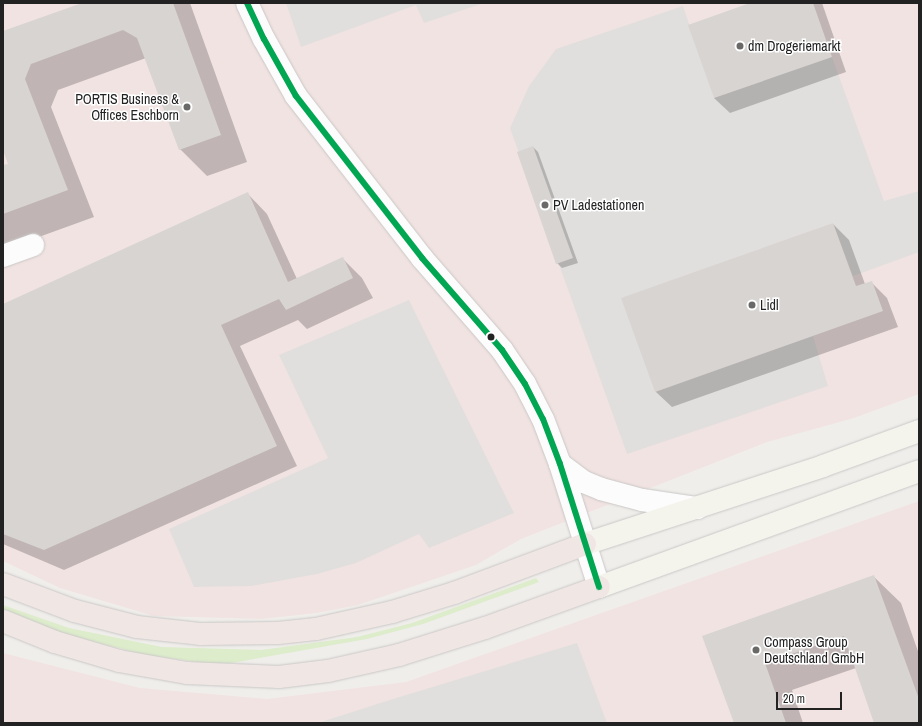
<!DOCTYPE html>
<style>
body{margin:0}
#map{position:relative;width:922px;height:726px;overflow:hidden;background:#f0eeeb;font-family:"Archivo Narrow",sans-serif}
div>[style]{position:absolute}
.commercial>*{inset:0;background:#f1e3e1}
.grass>*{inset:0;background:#ddeccb}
.parking>*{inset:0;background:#e0dfde}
.shadow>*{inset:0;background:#0003}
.building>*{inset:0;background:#d7d4d2}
.roads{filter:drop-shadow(0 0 1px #c9c8c7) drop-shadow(0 0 1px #c9c8c7)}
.minor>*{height:22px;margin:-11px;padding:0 11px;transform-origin:11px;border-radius:11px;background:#fdfcfc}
.secondary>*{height:22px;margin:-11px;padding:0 11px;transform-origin:11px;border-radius:11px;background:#f4f4ed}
.trunk>*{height:22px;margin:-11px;padding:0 11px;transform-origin:11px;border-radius:11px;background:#f0e6e4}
.bus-1>*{height:6px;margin:-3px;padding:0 3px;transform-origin:3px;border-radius:3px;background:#00a651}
.dots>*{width:11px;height:11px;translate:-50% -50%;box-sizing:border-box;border:2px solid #fff;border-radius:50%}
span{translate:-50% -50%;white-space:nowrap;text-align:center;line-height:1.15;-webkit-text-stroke:3px #fff;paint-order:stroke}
.poi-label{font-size:14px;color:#222}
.left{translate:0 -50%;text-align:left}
.right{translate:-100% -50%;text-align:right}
.frame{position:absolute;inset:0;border:4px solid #222;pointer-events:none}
.scale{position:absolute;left:776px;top:692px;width:66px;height:18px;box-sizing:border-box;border:2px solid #222;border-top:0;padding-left:5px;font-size:12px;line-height:14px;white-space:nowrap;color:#222;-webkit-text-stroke:3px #fff;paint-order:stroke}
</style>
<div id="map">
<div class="commercial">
<div style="clip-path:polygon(3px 3px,919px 3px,919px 394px,854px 418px,767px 442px,521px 539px,476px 565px,358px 605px,317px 613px,261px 619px,154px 616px,60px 588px,3px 561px)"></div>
<div style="clip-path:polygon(919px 501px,919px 723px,3px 723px,3px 653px,140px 688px,267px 699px,406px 682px)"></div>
</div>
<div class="grass">
<div style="clip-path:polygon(536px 578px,539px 582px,423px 624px,367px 639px,232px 663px,204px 663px,145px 655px,64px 634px,3px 610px,3px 605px,69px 628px,162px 647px,261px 650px,357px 637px,412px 623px)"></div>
</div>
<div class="parking">
<div style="clip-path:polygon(286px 3px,484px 3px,424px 23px,416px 5px,301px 47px)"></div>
<div style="clip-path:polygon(683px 6px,714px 98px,832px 57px,884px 201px,919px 191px,919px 252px,853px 276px,833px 223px,622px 298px,655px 392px,813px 336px,828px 386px,627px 454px,510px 128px,529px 86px,556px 49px)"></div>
<div style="clip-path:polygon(409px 300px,514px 513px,429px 548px,419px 534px,356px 563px,317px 574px,251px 586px,194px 587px,169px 529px,328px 458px,279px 355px)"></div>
<div style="clip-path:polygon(577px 643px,607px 723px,318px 723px,393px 699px)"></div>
</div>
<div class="shadow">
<div style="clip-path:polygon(85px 3px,190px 3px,247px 162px,207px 176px,180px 149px,146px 58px,58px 90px,51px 107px,94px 217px,3px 250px,3px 167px,9px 164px,3px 147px,3px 33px)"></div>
<div style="clip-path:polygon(753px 3px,822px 3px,846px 72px,730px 113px,714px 98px)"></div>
<div style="clip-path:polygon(533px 147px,538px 152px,578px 263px,562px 268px,557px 263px)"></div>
<div style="clip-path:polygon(247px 193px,267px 214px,297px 279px,342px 258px,362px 278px,373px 298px,307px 329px,298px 320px,240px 346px,297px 466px,64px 570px,3px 544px,3px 306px)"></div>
<div style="clip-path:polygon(833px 224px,849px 240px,865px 284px,871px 282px,887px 298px,898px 327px,672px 407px,656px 392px,623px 299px)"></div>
<div style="clip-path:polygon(873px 576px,901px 603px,919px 654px,919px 723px,875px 723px,856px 668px,792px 690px,803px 723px,735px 723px,704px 637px)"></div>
</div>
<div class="building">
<div style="clip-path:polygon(82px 3px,173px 3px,221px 135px,179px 150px,137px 38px,123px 30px,31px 64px,25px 79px,68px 190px,3px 214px,3px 165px,8px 164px,3px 150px,3px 31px)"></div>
<div style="clip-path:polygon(750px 3px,813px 3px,832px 57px,714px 98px,688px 25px)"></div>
<div style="clip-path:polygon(533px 146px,573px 258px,556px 264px,517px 152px)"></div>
<div style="clip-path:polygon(248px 192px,288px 282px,343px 257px,353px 278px,286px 310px,279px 299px,221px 325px,277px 446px,44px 550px,3px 534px,3px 304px)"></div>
<div style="clip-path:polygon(833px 223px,856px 286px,872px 281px,883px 311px,655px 392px,621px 298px)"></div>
<div style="clip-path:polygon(874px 575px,919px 699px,919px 723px,874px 723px,844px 636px,765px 663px,786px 723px,734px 723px,702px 636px)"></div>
</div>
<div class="roads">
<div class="minor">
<div style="left:247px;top:3px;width:40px;rotate:65deg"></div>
<div style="left:264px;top:39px;width:65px;rotate:60.7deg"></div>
<div style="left:296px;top:96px;width:205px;rotate:52.1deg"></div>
<div style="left:422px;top:258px;width:122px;rotate:49deg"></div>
<div style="left:502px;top:350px;width:41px;rotate:55.9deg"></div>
<div style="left:525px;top:384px;width:39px;rotate:63deg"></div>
<div style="left:543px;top:419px;width:48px;rotate:69.3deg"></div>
<div style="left:560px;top:464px;width:129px;rotate:72.4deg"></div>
<div style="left:3px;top:256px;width:32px;rotate:-20deg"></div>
<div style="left:560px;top:464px;width:30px;rotate:37deg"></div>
<div style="left:584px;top:482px;width:18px;rotate:22deg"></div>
<div style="left:601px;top:489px;width:42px;rotate:15deg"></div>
<div style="left:642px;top:500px;width:56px;rotate:8.3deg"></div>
</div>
<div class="secondary">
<div style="left:585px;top:544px;width:250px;rotate:-18.1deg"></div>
<div style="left:823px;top:466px;width:102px;rotate:-20deg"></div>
<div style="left:599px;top:587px;width:340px;rotate:-19.9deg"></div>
</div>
<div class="trunk">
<div style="left:3px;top:584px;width:77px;rotate:20.6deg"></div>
<div style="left:75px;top:611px;width:64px;rotate:14.5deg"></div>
<div style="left:137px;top:627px;width:63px;rotate:6.3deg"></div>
<div style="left:200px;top:634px;width:78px;rotate:-0.7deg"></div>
<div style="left:278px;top:633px;width:38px;rotate:-6deg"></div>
<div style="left:316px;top:629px;width:78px;rotate:-12.6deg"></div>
<div style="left:392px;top:612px;width:65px;rotate:-17deg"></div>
<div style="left:454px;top:593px;width:140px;rotate:-20.5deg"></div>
<div style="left:3px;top:621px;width:56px;rotate:22deg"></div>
<div style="left:55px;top:642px;width:67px;rotate:16.5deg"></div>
<div style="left:119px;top:661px;width:69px;rotate:10deg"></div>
<div style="left:187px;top:673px;width:92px;rotate:2.5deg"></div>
<div style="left:279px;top:677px;width:49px;rotate:-7deg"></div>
<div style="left:328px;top:671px;width:73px;rotate:-12.7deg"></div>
<div style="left:399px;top:655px;width:90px;rotate:-17.4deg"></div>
<div style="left:485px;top:628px;width:121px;rotate:-19.8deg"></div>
</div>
</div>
<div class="bus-1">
<div style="left:247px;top:3px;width:40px;rotate:65deg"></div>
<div style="left:264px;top:39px;width:65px;rotate:60.7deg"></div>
<div style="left:296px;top:96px;width:205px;rotate:52.1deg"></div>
<div style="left:422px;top:258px;width:122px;rotate:49deg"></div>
<div style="left:502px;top:350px;width:41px;rotate:55.9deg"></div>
<div style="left:525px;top:384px;width:39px;rotate:63deg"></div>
<div style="left:543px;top:419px;width:48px;rotate:69.3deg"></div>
<div style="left:560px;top:464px;width:129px;rotate:72.4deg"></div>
</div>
<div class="dots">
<div style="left:740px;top:46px;background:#6a6968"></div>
<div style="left:187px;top:107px;background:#6a6968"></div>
<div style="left:545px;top:205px;background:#6a6968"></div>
<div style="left:752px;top:305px;background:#6a6968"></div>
<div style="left:491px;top:337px;background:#222"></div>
<div style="left:756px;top:650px;background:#6a6968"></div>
</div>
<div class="poi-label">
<span class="left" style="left:748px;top:46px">dm Drogeriemarkt</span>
<span class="right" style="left:179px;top:107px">PORTIS Business &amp;<br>Offices Eschborn</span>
<span class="left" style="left:553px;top:205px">PV Ladestationen</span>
<span class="left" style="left:760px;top:305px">Lidl</span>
<span class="left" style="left:764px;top:650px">Compass Group<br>Deutschland GmbH</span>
</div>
<div class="frame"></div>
<div class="scale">20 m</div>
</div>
